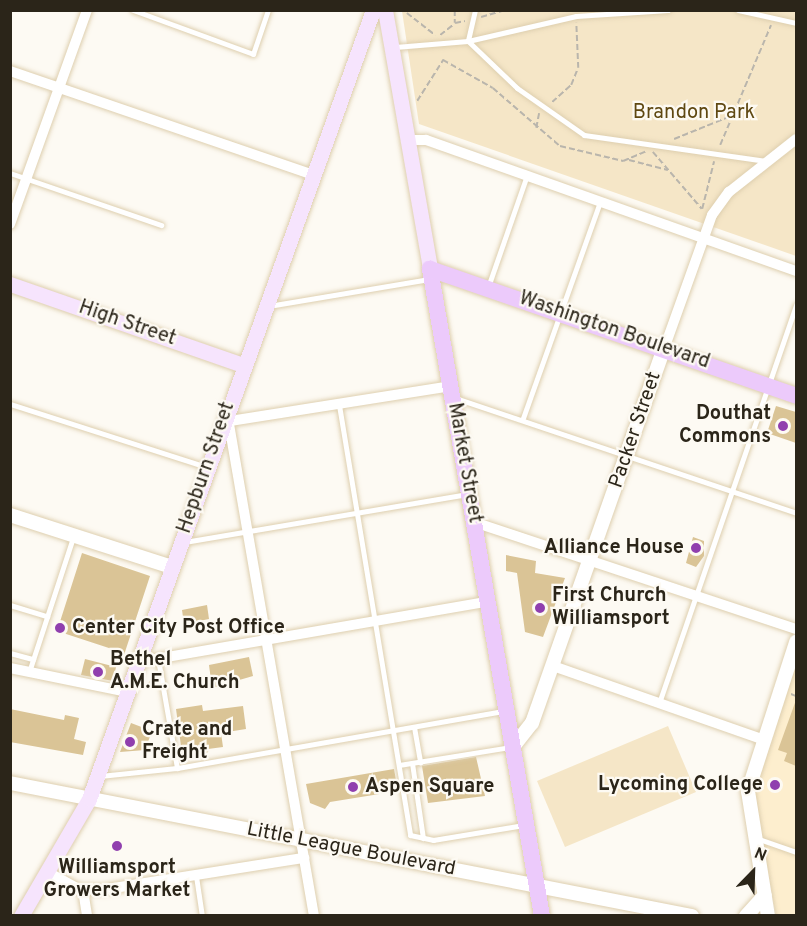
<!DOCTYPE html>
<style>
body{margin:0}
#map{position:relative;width:807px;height:926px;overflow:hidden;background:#fdfaf3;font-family:Overpass,sans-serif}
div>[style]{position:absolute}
.built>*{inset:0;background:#fdeece}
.green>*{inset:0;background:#f5e6c7}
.building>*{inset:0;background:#dac496}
.path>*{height:1.5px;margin-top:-0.75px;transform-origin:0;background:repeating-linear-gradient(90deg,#b9b5ac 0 6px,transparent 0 9px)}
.roads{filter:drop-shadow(0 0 2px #decfaf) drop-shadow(0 0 2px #decfaf)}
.service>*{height:5px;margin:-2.5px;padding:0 2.5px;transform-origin:2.5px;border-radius:2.5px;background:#fff}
.minor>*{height:10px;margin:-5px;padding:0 5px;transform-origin:5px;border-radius:5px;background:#fff}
.tertiary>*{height:14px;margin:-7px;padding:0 7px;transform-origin:7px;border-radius:7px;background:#fff}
.secondary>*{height:15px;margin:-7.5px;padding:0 7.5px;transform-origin:7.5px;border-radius:7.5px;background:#f6e4fd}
.primary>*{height:16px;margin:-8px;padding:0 8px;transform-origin:8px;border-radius:8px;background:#eccafb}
.dots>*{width:16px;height:16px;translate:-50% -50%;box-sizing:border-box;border:3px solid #fdfaf3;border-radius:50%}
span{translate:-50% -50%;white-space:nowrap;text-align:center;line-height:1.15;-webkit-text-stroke:4.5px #fdfaf3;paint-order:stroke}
.park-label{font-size:20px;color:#5f4811}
.street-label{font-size:20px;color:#2b2519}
.poi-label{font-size:20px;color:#2b2519;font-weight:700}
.right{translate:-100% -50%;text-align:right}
.left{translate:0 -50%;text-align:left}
.frame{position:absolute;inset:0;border:12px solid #2b2519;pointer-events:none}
.north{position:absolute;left:723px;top:842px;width:60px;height:60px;-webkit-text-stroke:4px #fdfaf3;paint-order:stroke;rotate:23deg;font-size:16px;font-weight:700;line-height:24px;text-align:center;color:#2b2519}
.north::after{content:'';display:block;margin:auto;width:21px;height:27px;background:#2b2519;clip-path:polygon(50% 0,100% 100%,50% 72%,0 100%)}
</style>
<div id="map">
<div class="built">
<div style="clip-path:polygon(796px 662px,796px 915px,776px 915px,753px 796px)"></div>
</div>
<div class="green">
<div style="clip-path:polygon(402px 11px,796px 11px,796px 256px,419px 124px)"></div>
<div style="clip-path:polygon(668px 726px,696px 792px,565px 847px,537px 781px)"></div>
</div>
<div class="building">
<div style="clip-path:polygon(776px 406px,796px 412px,796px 443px,767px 433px)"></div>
<div style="clip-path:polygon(693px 537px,704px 541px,704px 556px,696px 567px,686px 563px)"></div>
<div style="clip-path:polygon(82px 553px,150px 576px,122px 661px,112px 658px,115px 650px,57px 631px)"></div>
<div style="clip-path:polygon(506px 555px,536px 561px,535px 573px,565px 578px,543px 637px,525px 632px,517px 573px,506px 571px)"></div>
<div style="clip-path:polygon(207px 605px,209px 619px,184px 624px,182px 610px)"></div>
<div style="clip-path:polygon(249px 657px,253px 676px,212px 688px,209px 665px)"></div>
<div style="clip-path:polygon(85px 659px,116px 667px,113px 681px,81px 675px)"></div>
<div style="clip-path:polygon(156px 675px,158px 690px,146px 685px)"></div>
<div style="clip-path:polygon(796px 700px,796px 766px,784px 761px,787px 753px,778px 750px)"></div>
<div style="clip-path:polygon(202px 705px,203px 711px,243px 706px,246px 729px,221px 733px,223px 747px,208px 749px,209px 757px,183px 761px,176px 709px)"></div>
<div style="clip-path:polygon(10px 709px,64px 720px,65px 715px,79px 718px,74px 739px,86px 742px,83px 755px,10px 742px)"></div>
<div style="clip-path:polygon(131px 723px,152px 731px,145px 750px,120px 752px)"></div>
<div style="clip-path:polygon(476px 757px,485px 796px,428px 803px,422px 766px)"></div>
<div style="clip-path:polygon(394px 769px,398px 791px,330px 802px,325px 809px,310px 803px,306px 784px)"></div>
</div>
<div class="path">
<div style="left:455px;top:10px;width:13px;rotate:90deg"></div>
<div style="left:455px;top:23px;width:10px;rotate:-11deg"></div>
<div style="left:407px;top:13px;width:36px;rotate:38deg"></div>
<div style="left:481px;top:17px;width:26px;rotate:-16deg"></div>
<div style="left:440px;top:35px;width:18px;rotate:-38deg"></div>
<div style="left:417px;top:101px;width:49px;rotate:-57.6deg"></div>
<div style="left:443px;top:60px;width:57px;rotate:29.2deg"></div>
<div style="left:493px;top:88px;width:89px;rotate:40.9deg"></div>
<div style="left:560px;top:146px;width:65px;rotate:13.4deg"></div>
<div style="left:623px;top:161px;width:26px;rotate:-23deg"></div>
<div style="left:552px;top:102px;width:25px;rotate:-42deg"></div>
<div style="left:571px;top:85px;width:18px;rotate:-68deg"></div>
<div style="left:578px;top:68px;width:45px;rotate:-92.5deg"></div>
<div style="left:536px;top:128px;width:15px;rotate:-79deg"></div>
<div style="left:674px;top:139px;width:61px;rotate:-22deg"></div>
<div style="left:720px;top:145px;width:130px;rotate:-67deg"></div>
<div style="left:653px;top:152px;width:75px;rotate:49.3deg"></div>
<div style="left:629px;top:160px;width:40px;rotate:14.4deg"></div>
<div style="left:702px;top:209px;width:49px;rotate:-76deg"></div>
<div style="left:791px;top:694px;width:5px;rotate:22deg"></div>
</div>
<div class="roads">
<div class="service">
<div style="left:133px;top:10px;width:128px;rotate:20.1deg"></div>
<div style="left:253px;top:54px;width:46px;rotate:-71.2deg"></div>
<div style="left:475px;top:10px;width:32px;rotate:103deg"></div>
<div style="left:468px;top:41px;width:68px;rotate:43.8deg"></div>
<div style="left:517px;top:88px;width:82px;rotate:35deg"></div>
<div style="left:584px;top:135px;width:184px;rotate:8.1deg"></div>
<div style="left:738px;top:10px;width:59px;rotate:12.6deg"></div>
<div style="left:395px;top:47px;width:73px;rotate:-4.7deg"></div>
<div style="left:468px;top:41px;width:111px;rotate:-13deg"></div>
<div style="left:576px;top:16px;width:92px;rotate:-3.7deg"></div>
<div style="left:10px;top:173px;width:160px;rotate:19deg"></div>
<div style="left:488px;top:287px;width:119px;rotate:-70.8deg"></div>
<div style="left:268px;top:306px;width:164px;rotate:-9.5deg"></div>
<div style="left:455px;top:398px;width:360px;rotate:18.6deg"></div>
<div style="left:10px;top:404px;width:206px;rotate:17.8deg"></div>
<div style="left:339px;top:405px;width:436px;rotate:80.6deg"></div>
<div style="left:410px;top:835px;width:24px;rotate:12deg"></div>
<div style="left:433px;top:840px;width:92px;rotate:-9.4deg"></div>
<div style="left:523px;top:418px;width:229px;rotate:-70.4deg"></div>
<div style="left:184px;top:542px;width:288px;rotate:-9.6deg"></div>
<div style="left:10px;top:605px;width:39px;rotate:17deg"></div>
<div style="left:10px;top:653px;width:24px;rotate:15deg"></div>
<div style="left:158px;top:659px;width:111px;rotate:80.1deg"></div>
<div style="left:29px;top:672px;width:142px;rotate:-71.9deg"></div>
<div style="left:659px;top:703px;width:421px;rotate:-71deg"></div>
<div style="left:414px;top:727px;width:36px;rotate:80deg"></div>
<div style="left:412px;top:763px;width:76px;rotate:81.7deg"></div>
<div style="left:399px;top:765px;width:112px;rotate:-9.2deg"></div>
<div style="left:100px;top:776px;width:77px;rotate:-5.9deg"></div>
<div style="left:177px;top:768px;width:333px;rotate:-9.9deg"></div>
<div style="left:756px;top:838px;width:42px;rotate:19.3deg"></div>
<div style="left:196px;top:876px;width:40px;rotate:81.5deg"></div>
</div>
<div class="minor">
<div style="left:10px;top:71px;width:317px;rotate:18.9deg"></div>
<div style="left:408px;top:140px;width:18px"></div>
<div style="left:426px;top:140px;width:393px;rotate:19.5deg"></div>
<div style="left:10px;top:224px;width:227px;rotate:-70.2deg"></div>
<div style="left:664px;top:349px;width:142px;rotate:-70.3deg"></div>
<div style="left:712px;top:215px;width:29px;rotate:-54deg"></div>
<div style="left:729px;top:192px;width:85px;rotate:-38.3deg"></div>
<div style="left:224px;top:422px;width:230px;rotate:-9deg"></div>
<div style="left:229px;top:424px;width:499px;rotate:80.2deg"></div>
<div style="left:474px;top:522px;width:339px;rotate:18.4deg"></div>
<div style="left:138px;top:662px;width:354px;rotate:-9.8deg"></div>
<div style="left:553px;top:666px;width:221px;rotate:19.3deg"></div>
<div style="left:10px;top:668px;width:119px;rotate:11.6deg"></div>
<div style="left:46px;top:871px;width:37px;rotate:29deg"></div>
<div style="left:78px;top:889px;width:23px;rotate:2deg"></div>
<div style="left:101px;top:890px;width:206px;rotate:-9deg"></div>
<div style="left:83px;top:890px;width:26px;rotate:81deg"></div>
</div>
<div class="tertiary">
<div style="left:10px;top:515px;width:170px;rotate:17.8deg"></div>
<div style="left:513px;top:747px;width:31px;rotate:-52deg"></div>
<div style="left:532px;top:723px;width:397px;rotate:-70.6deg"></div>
<div style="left:10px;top:783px;width:695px;rotate:11.04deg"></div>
<div style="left:746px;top:916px;width:28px;rotate:-48deg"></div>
<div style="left:768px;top:916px;width:127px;rotate:-99.1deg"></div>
<div style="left:748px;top:791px;width:157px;rotate:-72.1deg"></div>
</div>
<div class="secondary">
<div style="left:385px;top:10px;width:263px;rotate:80.1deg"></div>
<div style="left:10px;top:284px;width:247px;rotate:19.2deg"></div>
<div style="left:21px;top:916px;width:135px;rotate:-59.8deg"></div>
<div style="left:89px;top:799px;width:839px;rotate:-70.2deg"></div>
</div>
<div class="primary">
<div style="left:542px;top:916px;width:657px;rotate:-99.82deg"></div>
<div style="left:430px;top:269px;width:387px;rotate:19.1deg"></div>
</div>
</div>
<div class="dots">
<div style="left:783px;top:426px;background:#903fae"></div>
<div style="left:696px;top:548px;background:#903fae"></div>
<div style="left:540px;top:608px;background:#903fae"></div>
<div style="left:60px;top:628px;background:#903fae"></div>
<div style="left:98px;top:672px;background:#903fae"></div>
<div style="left:130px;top:742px;background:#903fae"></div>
<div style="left:775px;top:785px;background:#903fae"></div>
<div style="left:353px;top:787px;background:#903fae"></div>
<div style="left:117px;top:846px;background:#903fae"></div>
</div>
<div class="park-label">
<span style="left:694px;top:113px">Brandon Park</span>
</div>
<div class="street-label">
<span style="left:127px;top:324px;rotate:19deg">High Street</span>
<span style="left:614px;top:331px;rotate:19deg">Washington Boulevard</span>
<span style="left:636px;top:430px;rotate:-71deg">Packer Street</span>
<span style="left:464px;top:463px;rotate:80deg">Market Street</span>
<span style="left:207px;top:468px;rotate:-71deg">Hepburn Street</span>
<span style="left:351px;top:850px;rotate:11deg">Little League Boulevard</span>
</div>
<div class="poi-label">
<span class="right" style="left:771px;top:426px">Douthat<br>Commons</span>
<span class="right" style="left:684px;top:548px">Alliance House</span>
<span class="left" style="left:552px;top:608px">First Church<br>Williamsport</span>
<span class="left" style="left:72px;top:628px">Center City Post Office</span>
<span class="left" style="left:110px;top:672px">Bethel<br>A.M.E. Church</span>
<span class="left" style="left:142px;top:742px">Crate and<br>Freight</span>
<span class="right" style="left:763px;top:785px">Lycoming College</span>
<span class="left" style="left:365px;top:787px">Aspen Square</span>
<span style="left:117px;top:880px">Williamsport<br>Growers Market</span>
</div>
<div class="frame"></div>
<div class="north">N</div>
</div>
